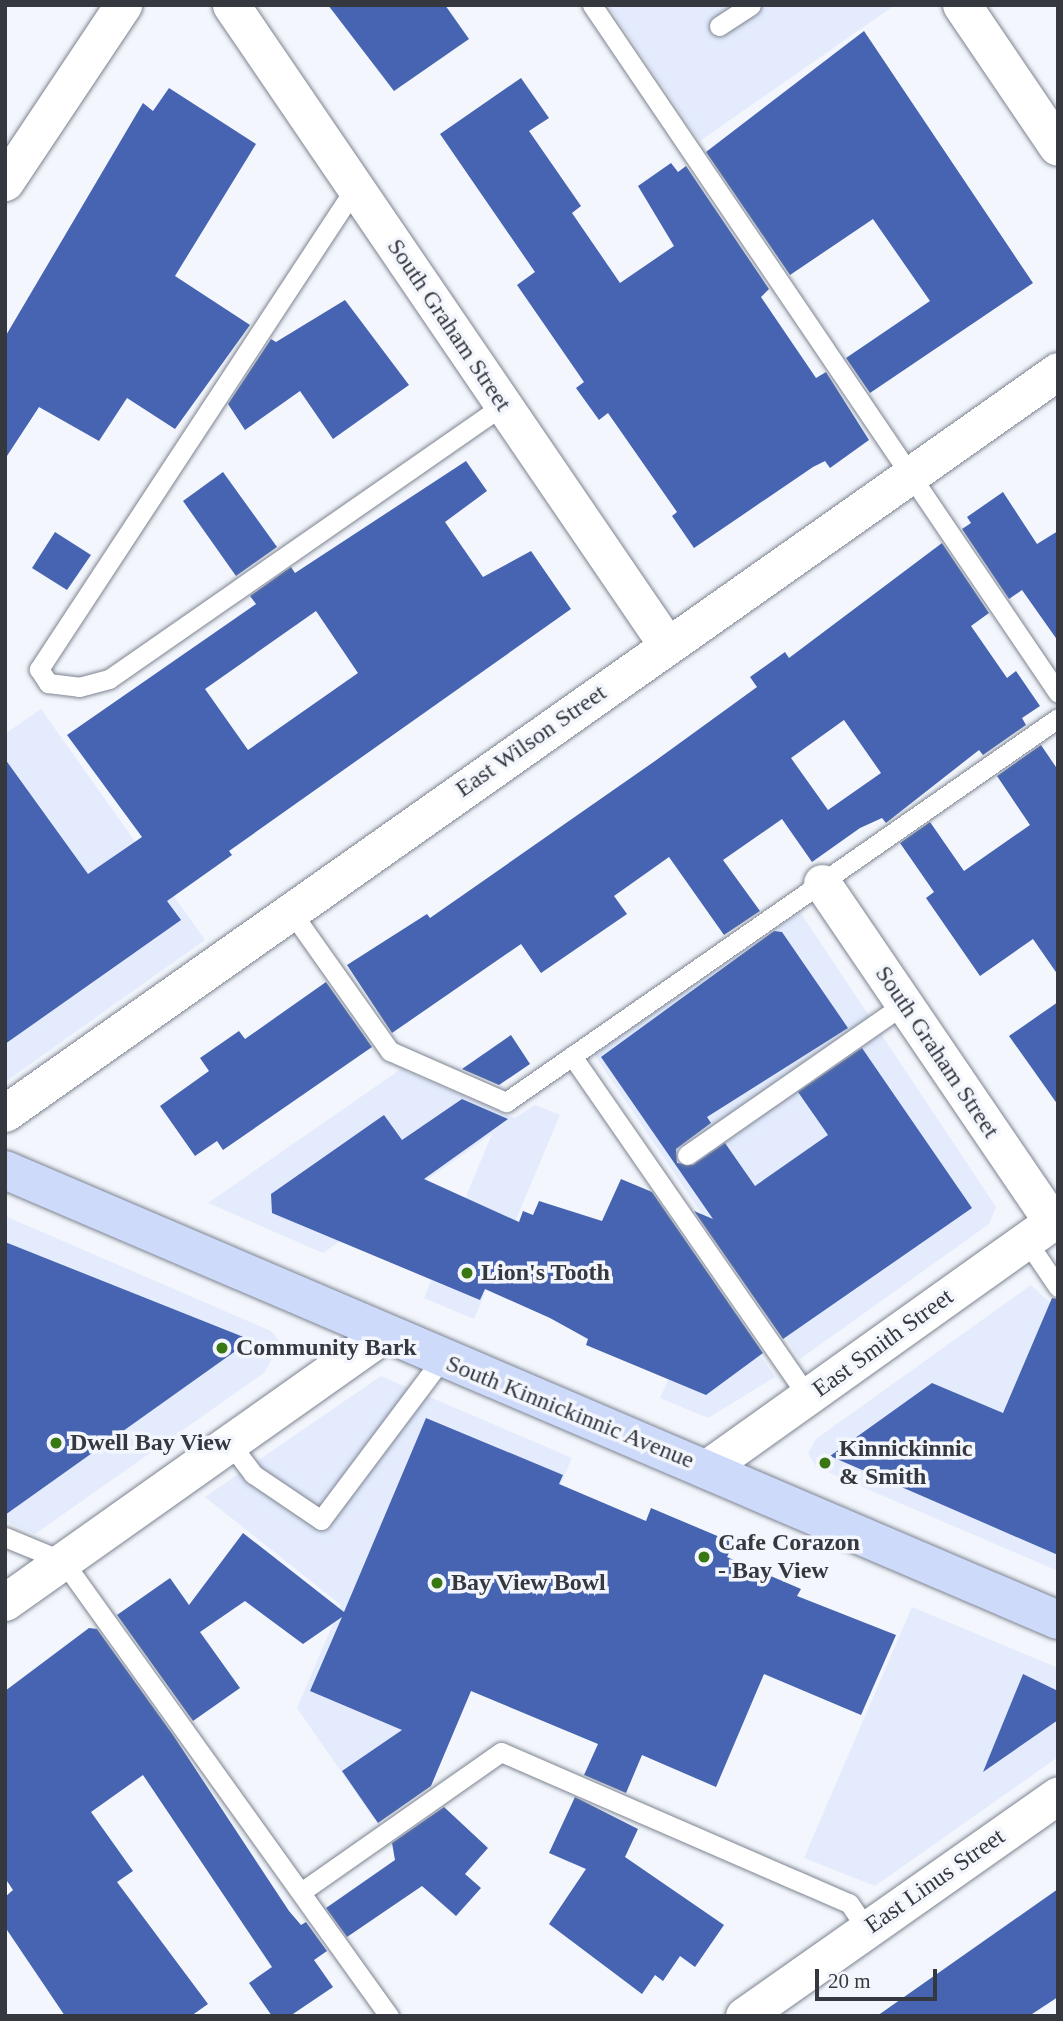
<!DOCTYPE html>
<style>
body{margin:0}
#map{position:relative;width:1063px;height:2021px;overflow:hidden;background:#f3f6fc;font-family:"Times New Roman",serif}
div>[style]{position:absolute}
.built>*{inset:0;background:#e3ebfd}
.building>*{inset:0;background:#4664b1}
.roads{filter:drop-shadow(0 0 2px #7d8491) drop-shadow(0 0 2px #7d8491)}
.service>*{height:19px;margin:-9.5px;padding:0 9.5px;transform-origin:9.5px;border-radius:9.5px;background:#fff}
.minor>*{height:37px;margin:-18.5px;padding:0 18.5px;transform-origin:18.5px;border-radius:18.5px;background:#fff}
.tertiary>*{height:38px;margin:-19px;padding:0 19px;transform-origin:19px;border-radius:19px;background:#fff}
.secondary>*{height:38px;margin:-19px;padding:0 19px;transform-origin:19px;border-radius:19px;background:#cddafa}
.dots>*{width:19px;height:19px;translate:-50% -50%;box-sizing:border-box;border:4px solid #f3f6fc;border-radius:50%}
span{translate:-50% -50%;white-space:nowrap;text-align:center;line-height:1.15;-webkit-text-stroke:7px #f3f6fc;paint-order:stroke}
.street-label{font-size:24px;color:#35383e}
.poi-label{font-size:24px;color:#35383e;font-weight:700}
.left{translate:0 -50%;text-align:left}
.frame{position:absolute;inset:0;border:7px solid #35383e;pointer-events:none}
.scale{position:absolute;left:815px;top:1969px;width:122px;height:32px;box-sizing:border-box;border:4px solid #35383e;border-top:0;padding-left:9px;font-size:21px;line-height:24px;white-space:nowrap;color:#35383e;-webkit-text-stroke:5px #f3f6fc;paint-order:stroke}
</style>
<div id="map">
<div class="built">
<div style="clip-path:polygon(608px 5px,895px 5px,700px 141px)"></div>
<div style="clip-path:polygon(41px 709px,205px 940px,5px 1082px,5px 734px)"></div>
<div style="clip-path:polygon(800px 912px,996px 1207px,989px 1224px,800px 1359px,594px 1054px)"></div>
<div style="clip-path:polygon(401px 1069px,515px 1118px,535px 1105px,560px 1115px,474px 1319px,424px 1298px,492px 1134px,323px 1253px,208px 1203px)"></div>
<div style="clip-path:polygon(5px 1216px,271px 1331px,281px 1343px,264px 1373px,35px 1534px,5px 1521px)"></div>
<div style="clip-path:polygon(710px 1283px,775px 1377px,708px 1418px,660px 1398px)"></div>
<div style="clip-path:polygon(1031px 1285px,1058px 1310px,1058px 1571px,816px 1467px,808px 1453px,816px 1439px)"></div>
<div style="clip-path:polygon(381px 1376px,572px 1458px,434px 1777px,374px 1819px,297px 1708px,341px 1605px,205px 1497px)"></div>
<div style="clip-path:polygon(912px 1607px,1058px 1668px,1058px 1757px,875px 1886px,804px 1858px)"></div>
</div>
<div class="building">
<div style="clip-path:polygon(328px 5px,445px 5px,469px 39px,394px 91px)"></div>
<div style="clip-path:polygon(864px 31px,1033px 283px,870px 393px,846px 358px,930px 301px,873px 219px,790px 275px,706px 152px)"></div>
<div style="clip-path:polygon(521px 78px,549px 118px,529px 131px,581px 206px,572px 213px,620px 283px,674px 246px,638px 186px,671px 163px,678px 172px,686px 166px,769px 289px,761px 297px,816px 378px,826px 372px,869px 440px,830px 468px,825px 461px,813px 467px,694px 548px,672px 516px,677px 512px,608px 413px,599px 420px,576px 388px,584px 382px,517px 285px,535px 272px,440px 134px)"></div>
<div style="clip-path:polygon(169px 88px,256px 144px,175px 276px,250px 325px,175px 429px,127px 398px,99px 441px,39px 407px,5px 459px,5px 337px,143px 103px,153px 111px)"></div>
<div style="clip-path:polygon(345px 300px,409px 385px,333px 439px,300px 391px,245px 430px,228px 404px,271px 339px,276px 342px)"></div>
<div style="clip-path:polygon(evenodd,466px 461px,487px 491px,445px 522px,483px 577px,531px 551px,571px 609px,229px 851px,232px 855px,167px 901px,181px 920px,5px 1044px,5px 759px,88px 874px,142px 837px,67px 735px,256px 604px,250px 596px,291px 567px,295px 573px,466px 461px,316px 611px,358px 673px,248px 750px,205px 689px,316px 611px)"></div>
<div style="clip-path:polygon(223px 472px,277px 547px,236px 576px,183px 501px)"></div>
<div style="clip-path:polygon(1003px 492px,1037px 544px,1058px 531px,1058px 641px,1022px 590px,1009px 599px,962px 529px,971px 523px,967px 517px)"></div>
<div style="clip-path:polygon(55px 532px,91px 555px,67px 590px,32px 568px)"></div>
<div style="clip-path:polygon(evenodd,942px 543px,989px 613px,971px 626px,1007px 678px,1016px 671px,1040px 706px,1022px 718px,1026px 725px,983px 755px,979px 750px,886px 823px,882px 818px,860px 828px,812px 862px,782px 819px,723px 860px,760px 911px,724px 935px,669px 857px,614px 896px,627px 914px,541px 973px,521px 944px,392px 1033px,347px 965px,427px 914px,430px 918px,655px 761px,757px 687px,750px 677px,785px 652px,789px 658px,942px 543px,844px 720px,881px 773px,828px 810px,791px 758px,844px 720px)"></div>
<div style="clip-path:polygon(1041px 745px,1058px 770px,1058px 975px,1033px 939px,980px 976px,926px 898px,934px 892px,900px 843px,930px 822px,964px 871px,1030px 825px,997px 776px)"></div>
<div style="clip-path:polygon(774px 931px,782px 932px,848px 1028px,707px 1117px,711px 1123px,676px 1149px,677px 1163px,693px 1165px,725px 1143px,755px 1186px,828px 1135px,798px 1092px,862px 1048px,972px 1208px,783px 1339px,694px 1211px,713px 1219px,601px 1057px)"></div>
<div style="clip-path:polygon(326px 982px,372px 1047px,223px 1150px,217px 1141px,195px 1156px,160px 1106px,209px 1071px,200px 1058px,239px 1031px,245px 1039px)"></div>
<div style="clip-path:polygon(1058px 1002px,1058px 1105px,1009px 1036px)"></div>
<div style="clip-path:polygon(511px 1035px,530px 1064px,499px 1085px,462px 1069px)"></div>
<div style="clip-path:polygon(462px 1099px,508px 1119px,424px 1179px,519px 1222px,523px 1211px,533px 1215px,539px 1201px,602px 1221px,621px 1179px,652px 1192px,763px 1353px,706px 1395px,586px 1345px,588px 1339px,550px 1318px,485px 1289px,480px 1300px,272px 1213px,271px 1194px,384px 1115px,402px 1140px)"></div>
<div style="clip-path:polygon(5px 1242px,251px 1340px,5px 1515px)"></div>
<div style="clip-path:polygon(1052px 1298px,1058px 1299px,1058px 1555px,830px 1456px,932px 1383px,1003px 1413px)"></div>
<div style="clip-path:polygon(426px 1418px,563px 1475px,559px 1484px,646px 1521px,651px 1508px,734px 1543px,727px 1557px,801px 1589px,797px 1596px,896px 1635px,861px 1715px,764px 1674px,716px 1787px,642px 1755px,626px 1793px,584px 1775px,598px 1744px,471px 1691px,431px 1786px,378px 1823px,342px 1771px,402px 1730px,310px 1691px,342px 1617px,303px 1644px,245px 1601px,200px 1632px,240px 1688px,193px 1721px,117px 1615px,170px 1578px,189px 1605px,243px 1533px,344px 1612px)"></div>
<div style="clip-path:polygon(89px 1628px,97px 1629px,173px 1735px,289px 1911px,301px 1925px,306px 1922px,327px 1951px,314px 1960px,333px 1987px,290px 2016px,272px 2016px,249px 1983px,272px 1967px,143px 1775px,91px 1812px,133px 1871px,117px 1882px,208px 2004px,191px 2016px,65px 2016px,5px 1927px,5px 1897px,13px 1890px,5px 1878px,5px 1691px)"></div>
<div style="clip-path:polygon(1023px 1674px,1058px 1691px,1058px 1720px,983px 1772px)"></div>
<div style="clip-path:polygon(575px 1797px,638px 1829px,625px 1857px,724px 1925px,695px 1967px,680px 1956px,663px 1981px,655px 1975px,642px 1994px,549px 1924px,586px 1869px,549px 1853px)"></div>
<div style="clip-path:polygon(444px 1807px,488px 1848px,465px 1874px,481px 1888px,456px 1916px,422px 1886px,347px 1937px,326px 1908px,395px 1860px,392px 1843px)"></div>
<div style="clip-path:polygon(1058px 1889px,1058px 1997px,1029px 2016px,877px 2016px)"></div>
</div>
<div class="roads">
<div class="service">
<div style="left:592px;top:5px;width:831px;rotate:55.89deg"></div>
<div style="left:719px;top:26px;width:38px;rotate:-33deg"></div>
<div style="left:355px;top:188px;width:576px;rotate:123.3deg"></div>
<div style="left:39px;top:669px;width:17px;rotate:57deg"></div>
<div style="left:48px;top:683px;width:31px;rotate:7deg"></div>
<div style="left:79px;top:687px;width:31px;rotate:-15deg"></div>
<div style="left:109px;top:679px;width:480px;rotate:-34.8deg"></div>
<div style="left:290px;top:910px;width:173px;rotate:54.7deg"></div>
<div style="left:390px;top:1051px;width:127px;rotate:23.7deg"></div>
<div style="left:506px;top:1102px;width:672px;rotate:-34.82deg"></div>
<div style="left:572px;top:1056px;width:415px;rotate:55.3deg"></div>
<div style="left:687px;top:1155px;width:264px;rotate:-34.8deg"></div>
<div style="left:1026px;top:1240px;width:57px;rotate:55.8deg"></div>
<div style="left:229px;top:1442px;width:40px;rotate:53deg"></div>
<div style="left:253px;top:1474px;width:82px;rotate:34.1deg"></div>
<div style="left:321px;top:1520px;width:200px;rotate:-53.1deg"></div>
<div style="left:5px;top:1537px;width:63px;rotate:22.5deg"></div>
<div style="left:63px;top:1561px;width:560px;rotate:54.38deg"></div>
<div style="left:301px;top:1892px;width:244px;rotate:-35deg"></div>
<div style="left:501px;top:1752px;width:379px;rotate:23.5deg"></div>
<div style="left:849px;top:1903px;width:30px;rotate:56deg"></div>
</div>
<div class="minor">
<div style="left:231px;top:5px;width:774px;rotate:55.74deg"></div>
<div style="left:5px;top:182px;width:213px;rotate:-56.3deg"></div>
<div style="left:822px;top:883px;width:410px;rotate:55.8deg"></div>
<div style="left:5px;top:1113px;width:1288px;rotate:-35.17deg"></div>
<div style="left:707px;top:1468px;width:431px;rotate:-35.5deg"></div>
<div style="left:5px;top:1602px;width:462px;rotate:-35.3deg"></div>
<div style="left:744px;top:2016px;width:384px;rotate:-35.1deg"></div>
</div>
<div class="tertiary">
<div style="left:962px;top:5px;width:171px;rotate:55.9deg"></div>
</div>
<div class="secondary">
<div style="left:5px;top:1170px;width:1145px;rotate:23.14deg"></div>
</div>
</div>
<div class="dots">
<div style="left:467px;top:1273px;background:#397712"></div>
<div style="left:222px;top:1348px;background:#397712"></div>
<div style="left:56px;top:1443px;background:#397712"></div>
<div style="left:825px;top:1463px;background:#397712"></div>
<div style="left:704px;top:1557px;background:#397712"></div>
<div style="left:437px;top:1583px;background:#397712"></div>
</div>
<div class="street-label">
<span style="left:449px;top:325px;rotate:56deg">South Graham Street</span>
<span style="left:531px;top:741px;rotate:-35deg">East Wilson Street</span>
<span style="left:937px;top:1052px;rotate:56deg">South Graham Street</span>
<span style="left:883px;top:1343px;rotate:-36deg">East Smith Street</span>
<span style="left:570px;top:1412px;rotate:22deg">South Kinnickinnic Avenue</span>
<span style="left:935px;top:1881px;rotate:-35deg">East Linus Street</span>
</div>
<div class="poi-label">
<span class="left" style="left:481px;top:1273px">Lion's Tooth</span>
<span class="left" style="left:236px;top:1348px">Community Bark</span>
<span class="left" style="left:70px;top:1443px">Dwell Bay View</span>
<span class="left" style="left:839px;top:1463px">Kinnickinnic<br>&amp; Smith</span>
<span class="left" style="left:718px;top:1557px">Cafe Corazon<br>- Bay View</span>
<span class="left" style="left:451px;top:1583px">Bay View Bowl</span>
</div>
<div class="frame"></div>
<div class="scale">20 m</div>
</div>
